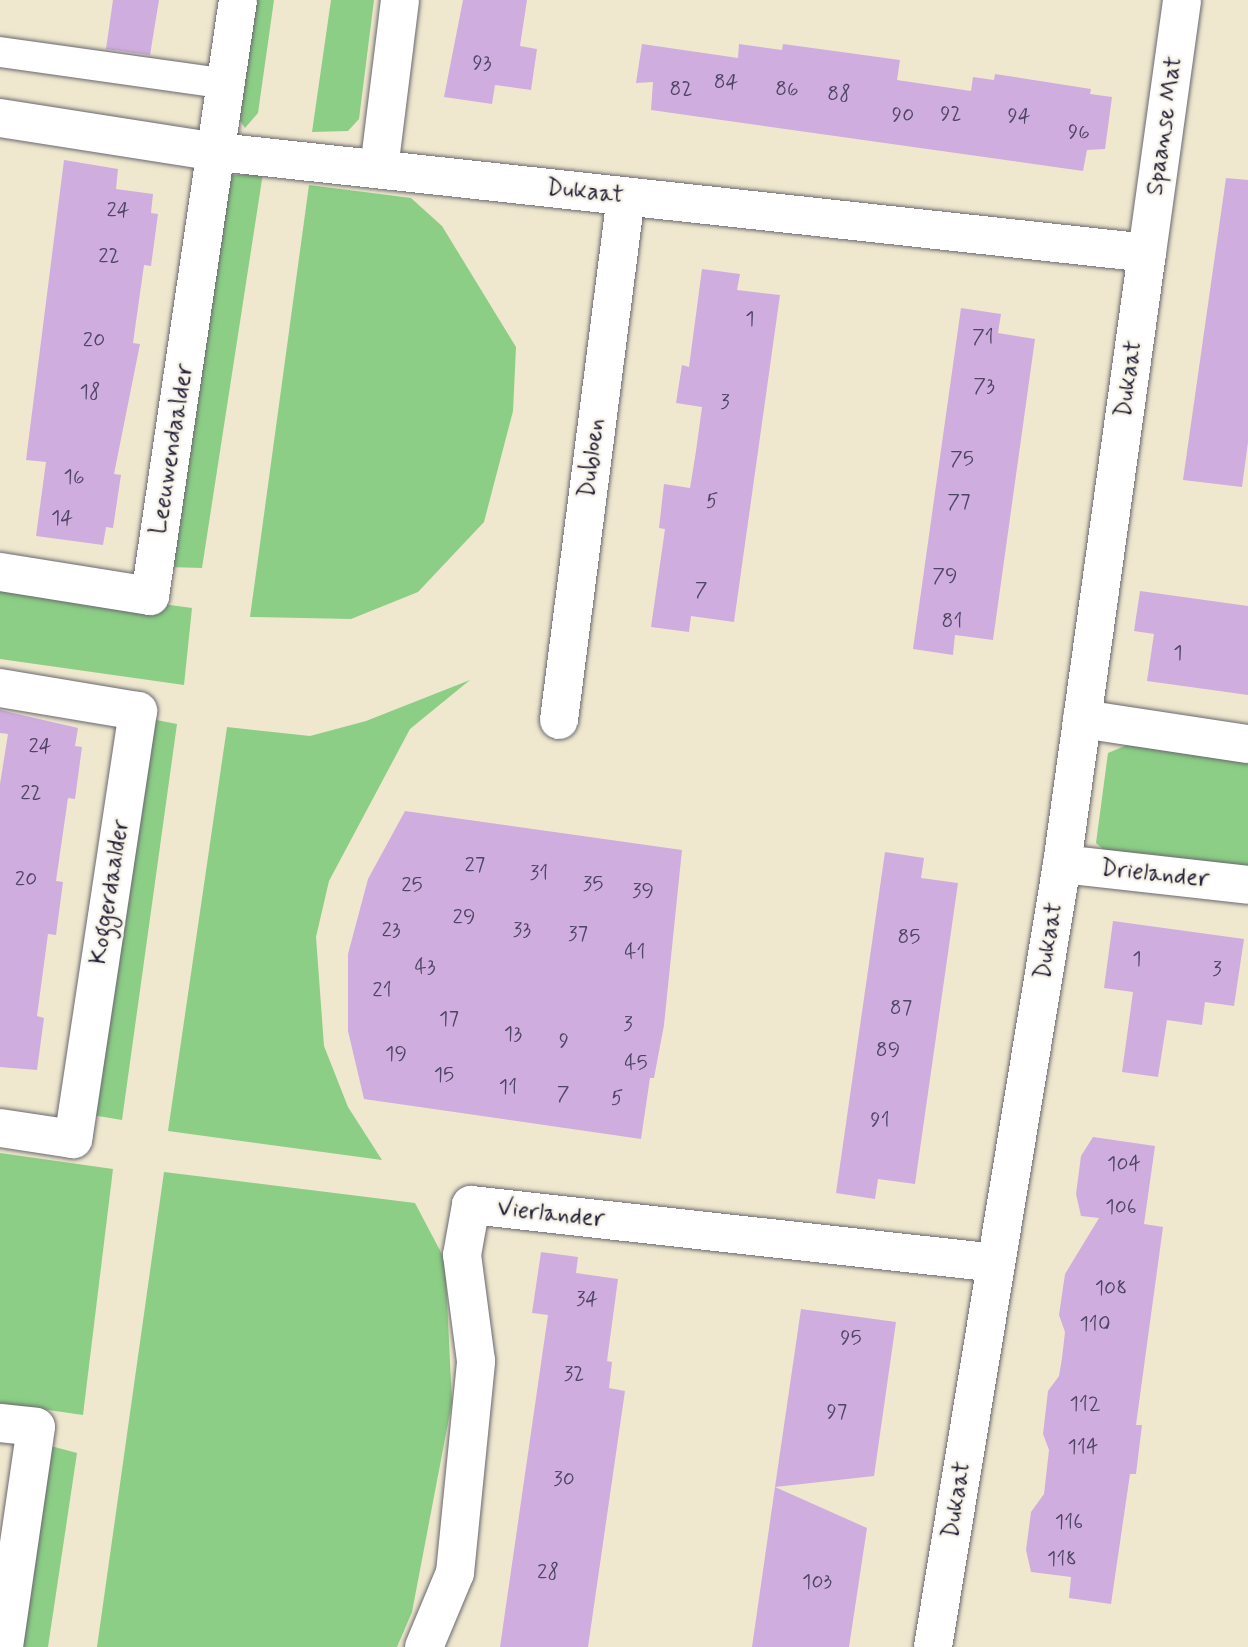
<!DOCTYPE html>
<style>
body{margin:0}
#map{position:relative;width:1248px;height:1647px;overflow:hidden;background:#efe8cf;font-family:Mynerve,sans-serif}
div>[style]{position:absolute}
.green>*{inset:0;background:#8cce86}
.building>*{inset:0;background:#d0addf}
.roads{filter:drop-shadow(0 0 2px #6a676f) drop-shadow(0 0 2px #6a676f)}
.pedestrian>*{height:30px;margin:-15px;padding:0 15px;transform-origin:15px;border-radius:15px;background:#fff}
.minor>*{height:38px;margin:-19px;padding:0 19px;transform-origin:19px;border-radius:19px;background:#fff}
span{translate:-50% -50%;white-space:nowrap;text-align:center;line-height:1.15;-webkit-text-stroke:5px #f7f3e8;paint-order:stroke}
.number-label{font-size:21px;color:#4e4564}
.number-label span{-webkit-text-stroke-width:0}
.street-label{font-size:24px;color:#22223b}
</style>
<div id="map">
<div class="green">
<div style="clip-path:polygon(249px 0,274px 0,258px 113px,245px 128px,234px 112px)"></div>
<div style="clip-path:polygon(331px 0,374px 0,359px 119px,348px 131px,312px 132px)"></div>
<div style="clip-path:polygon(263px 173px,202px 568px,169px 567px,226px 176px)"></div>
<div style="clip-path:polygon(309px 185px,411px 198px,442px 226px,516px 347px,513px 411px,484px 522px,418px 592px,351px 619px,250px 617px)"></div>
<div style="clip-path:polygon(0 582px,192px 608px,184px 685px,0 659px)"></div>
<div style="clip-path:polygon(470px 680px,410px 729px,329px 881px,316px 937px,324px 1046px,348px 1107px,382px 1160px,168px 1131px,227px 727px,310px 736px,366px 721px)"></div>
<div style="clip-path:polygon(141px 717px,177px 724px,122px 1120px,86px 1114px)"></div>
<div style="clip-path:polygon(1127px 745px,1248px 763px,1248px 875px,1110px 855px,1096px 843px,1108px 753px)"></div>
<div style="clip-path:polygon(0 1153px,113px 1169px,83px 1415px,0 1403px)"></div>
<div style="clip-path:polygon(164px 1172px,415px 1203px,445px 1260px,452px 1402px,412px 1612px,397px 1647px,97px 1647px)"></div>
<div style="clip-path:polygon(36px 1442px,77px 1453px,48px 1647px,6px 1647px)"></div>
</div>
<div class="building">
<div style="clip-path:polygon(113px 0,159px 0,150px 55px,106px 49px)"></div>
<div style="clip-path:polygon(463px 0,527px 0,520px 46px,537px 49px,531px 90px,495px 85px,492px 104px,444px 97px)"></div>
<div style="clip-path:polygon(642px 44px,738px 58px,739px 44px,782px 50px,783px 44px,900px 60px,897px 80px,971px 91px,973px 77px,994px 80px,995px 74px,1091px 89px,1090px 94px,1112px 97px,1105px 149px,1087px 150px,1083px 171px,651px 110px,653px 82px,636px 83px)"></div>
<div style="clip-path:polygon(64px 160px,118px 169px,116px 189px,153px 194px,151px 213px,158px 214px,151px 266px,144px 265px,133px 343px,140px 344px,114px 474px,121px 475px,113px 528px,106px 527px,103px 545px,36px 536px,46px 462px,26px 460px)"></div>
<div style="clip-path:polygon(1226px 178px,1248px 180px,1248px 442px,1242px 487px,1183px 480px)"></div>
<div style="clip-path:polygon(702px 269px,740px 274px,737px 290px,780px 295px,734px 622px,691px 616px,689px 632px,651px 627px,665px 529px,659px 528px,664px 484px,690px 488px,696px 451px,702px 407px,676px 403px,682px 365px,689px 367px)"></div>
<div style="clip-path:polygon(961px 308px,1001px 314px,998px 333px,1035px 339px,993px 640px,955px 635px,953px 655px,913px 649px)"></div>
<div style="clip-path:polygon(1140px 591px,1248px 606px,1248px 695px,1147px 681px,1154px 634px,1134px 631px)"></div>
<div style="clip-path:polygon(0 710px,78px 728px,75px 746px,82px 747px,75px 799px,68px 798px,56px 881px,63px 882px,56px 935px,48px 934px,37px 1016px,44px 1018px,37px 1070px,0 1067px,0 784px,8px 734px,0 733px)"></div>
<div style="clip-path:polygon(405px 811px,682px 850px,664px 1025px,654px 1078px,650px 1078px,641px 1139px,364px 1099px,348px 1031px,348px 954px,368px 879px)"></div>
<div style="clip-path:polygon(885px 852px,924px 858px,921px 878px,958px 883px,915px 1184px,878px 1179px,875px 1199px,836px 1193px)"></div>
<div style="clip-path:polygon(1113px 921px,1244px 939px,1234px 1006px,1205px 1002px,1202px 1025px,1167px 1020px,1158px 1077px,1122px 1072px,1133px 992px,1104px 988px)"></div>
<div style="clip-path:polygon(1093px 1137px,1155px 1146px,1144px 1224px,1163px 1227px,1136px 1425px,1142px 1425px,1136px 1474px,1130px 1474px,1111px 1604px,1069px 1598px,1071px 1577px,1031px 1572px,1026px 1550px,1031px 1512px,1044px 1494px,1049px 1450px,1043px 1434px,1048px 1391px,1059px 1376px,1062px 1358px,1065px 1332px,1059px 1315px,1065px 1274px,1099px 1218px,1081px 1216px,1076px 1194px,1081px 1156px)"></div>
<div style="clip-path:polygon(541px 1252px,578px 1257px,576px 1273px,618px 1279px,607px 1361px,612px 1362px,609px 1388px,625px 1391px,588px 1647px,500px 1647px,548px 1315px,532px 1313px)"></div>
<div style="clip-path:polygon(801px 1309px,896px 1322px,874px 1476px,775px 1487px)"></div>
<div style="clip-path:polygon(775px 1487px,867px 1528px,849px 1647px,752px 1647px)"></div>
</div>
<div class="roads">
<div class="pedestrian">
<div style="left:0;top:52px;width:229px;rotate:8deg"></div>
</div>
<div class="minor">
<div style="left:0;top:118px;width:221px;rotate:8.9deg"></div>
<div style="left:218px;top:152px;width:934px;rotate:6.2deg"></div>
<div style="left:1147px;top:253px;width:617px;rotate:97.92deg"></div>
<div style="left:1062px;top:864px;width:794px;rotate:99.36deg"></div>
<div style="left:379px;top:169px;width:170px;rotate:-82.9deg"></div>
<div style="left:1147px;top:253px;width:255px;rotate:-82.1deg"></div>
<div style="left:0;top:572px;width:152px;rotate:9.1deg"></div>
<div style="left:150px;top:596px;width:602px;rotate:-81.6deg"></div>
<div style="left:0;top:688px;width:140px;rotate:9.5deg"></div>
<div style="left:138px;top:711px;width:433px;rotate:98.6deg"></div>
<div style="left:73px;top:1139px;width:74px;rotate:-171.4deg"></div>
<div style="left:1082px;top:719px;width:168px;rotate:8.6deg"></div>
<div style="left:559px;top:720px;width:528px;rotate:-82.71deg"></div>
<div style="left:1062px;top:864px;width:187px;rotate:6.4deg"></div>
<div style="left:0;top:1423px;width:36px;rotate:6deg"></div>
<div style="left:36px;top:1427px;width:222px;rotate:98.3deg"></div>
<div style="left:424px;top:1647px;width:80px;rotate:-67.3deg"></div>
<div style="left:455px;top:1573px;width:213px;rotate:-84.3deg"></div>
<div style="left:476px;top:1361px;width:107px;rotate:-97.5deg"></div>
<div style="left:462px;top:1255px;width:51px;rotate:-79.8deg"></div>
<div style="left:471px;top:1205px;width:528px;rotate:6.3deg"></div>
</div>
</div>
<div class="number-label">
<span style="left:482px;top:63px">93</span>
<span style="left:726px;top:82px">84</span>
<span style="left:681px;top:89px">82</span>
<span style="left:787px;top:89px">86</span>
<span style="left:839px;top:94px">88</span>
<span style="left:951px;top:114px">92</span>
<span style="left:903px;top:115px">90</span>
<span style="left:1019px;top:116px">94</span>
<span style="left:1079px;top:132px">96</span>
<span style="left:118px;top:210px">24</span>
<span style="left:109px;top:256px">22</span>
<span style="left:750px;top:319px">1</span>
<span style="left:983px;top:337px">71</span>
<span style="left:94px;top:340px">20</span>
<span style="left:984px;top:386px">73</span>
<span style="left:90px;top:392px">18</span>
<span style="left:725px;top:402px">3</span>
<span style="left:962px;top:459px">75</span>
<span style="left:74px;top:477px">16</span>
<span style="left:712px;top:501px">5</span>
<span style="left:959px;top:502px">77</span>
<span style="left:62px;top:518px">14</span>
<span style="left:945px;top:576px">79</span>
<span style="left:701px;top:590px">7</span>
<span style="left:952px;top:621px">81</span>
<span style="left:1178px;top:653px">1</span>
<span style="left:40px;top:746px">24</span>
<span style="left:31px;top:793px">22</span>
<span style="left:475px;top:865px">27</span>
<span style="left:539px;top:873px">31</span>
<span style="left:26px;top:879px">20</span>
<span style="left:593px;top:884px">35</span>
<span style="left:412px;top:885px">25</span>
<span style="left:643px;top:891px">39</span>
<span style="left:464px;top:917px">29</span>
<span style="left:391px;top:930px">23</span>
<span style="left:522px;top:930px">33</span>
<span style="left:578px;top:934px">37</span>
<span style="left:909px;top:937px">85</span>
<span style="left:635px;top:952px">41</span>
<span style="left:1137px;top:959px">1</span>
<span style="left:425px;top:967px">43</span>
<span style="left:1217px;top:969px">3</span>
<span style="left:382px;top:990px">21</span>
<span style="left:901px;top:1008px">87</span>
<span style="left:449px;top:1019px">17</span>
<span style="left:628px;top:1024px">3</span>
<span style="left:513px;top:1034px">13</span>
<span style="left:564px;top:1041px">9</span>
<span style="left:888px;top:1050px">89</span>
<span style="left:396px;top:1054px">19</span>
<span style="left:636px;top:1063px">45</span>
<span style="left:444px;top:1075px">15</span>
<span style="left:508px;top:1087px">11</span>
<span style="left:563px;top:1094px">7</span>
<span style="left:617px;top:1098px">5</span>
<span style="left:880px;top:1120px">91</span>
<span style="left:1124px;top:1164px">104</span>
<span style="left:1121px;top:1207px">106</span>
<span style="left:1111px;top:1288px">108</span>
<span style="left:587px;top:1299px">34</span>
<span style="left:1095px;top:1324px">110</span>
<span style="left:851px;top:1338px">95</span>
<span style="left:574px;top:1374px">32</span>
<span style="left:1085px;top:1404px">112</span>
<span style="left:837px;top:1412px">97</span>
<span style="left:1083px;top:1447px">114</span>
<span style="left:564px;top:1479px">30</span>
<span style="left:1069px;top:1522px">116</span>
<span style="left:1062px;top:1559px">118</span>
<span style="left:548px;top:1572px">28</span>
<span style="left:817px;top:1582px">103</span>
</div>
<div class="street-label">
<span style="left:1165px;top:126px;rotate:-82deg">Spaanse Mat</span>
<span style="left:585px;top:192px;rotate:6deg">Dukaat</span>
<span style="left:1129px;top:379px;rotate:-82deg">Dukaat</span>
<span style="left:172px;top:449px;rotate:-81deg">Leeuwendaalder</span>
<span style="left:592px;top:458px;rotate:-83deg">Dubloen</span>
<span style="left:1155px;top:874px;rotate:6deg">Drielander</span>
<span style="left:110px;top:892px;rotate:-81deg">Koggerdaalder</span>
<span style="left:1049px;top:941px;rotate:-81deg">Dukaat</span>
<span style="left:551px;top:1214px;rotate:6deg">Vierlander</span>
<span style="left:957px;top:1500px;rotate:-81deg">Dukaat</span>
</div>
</div>
